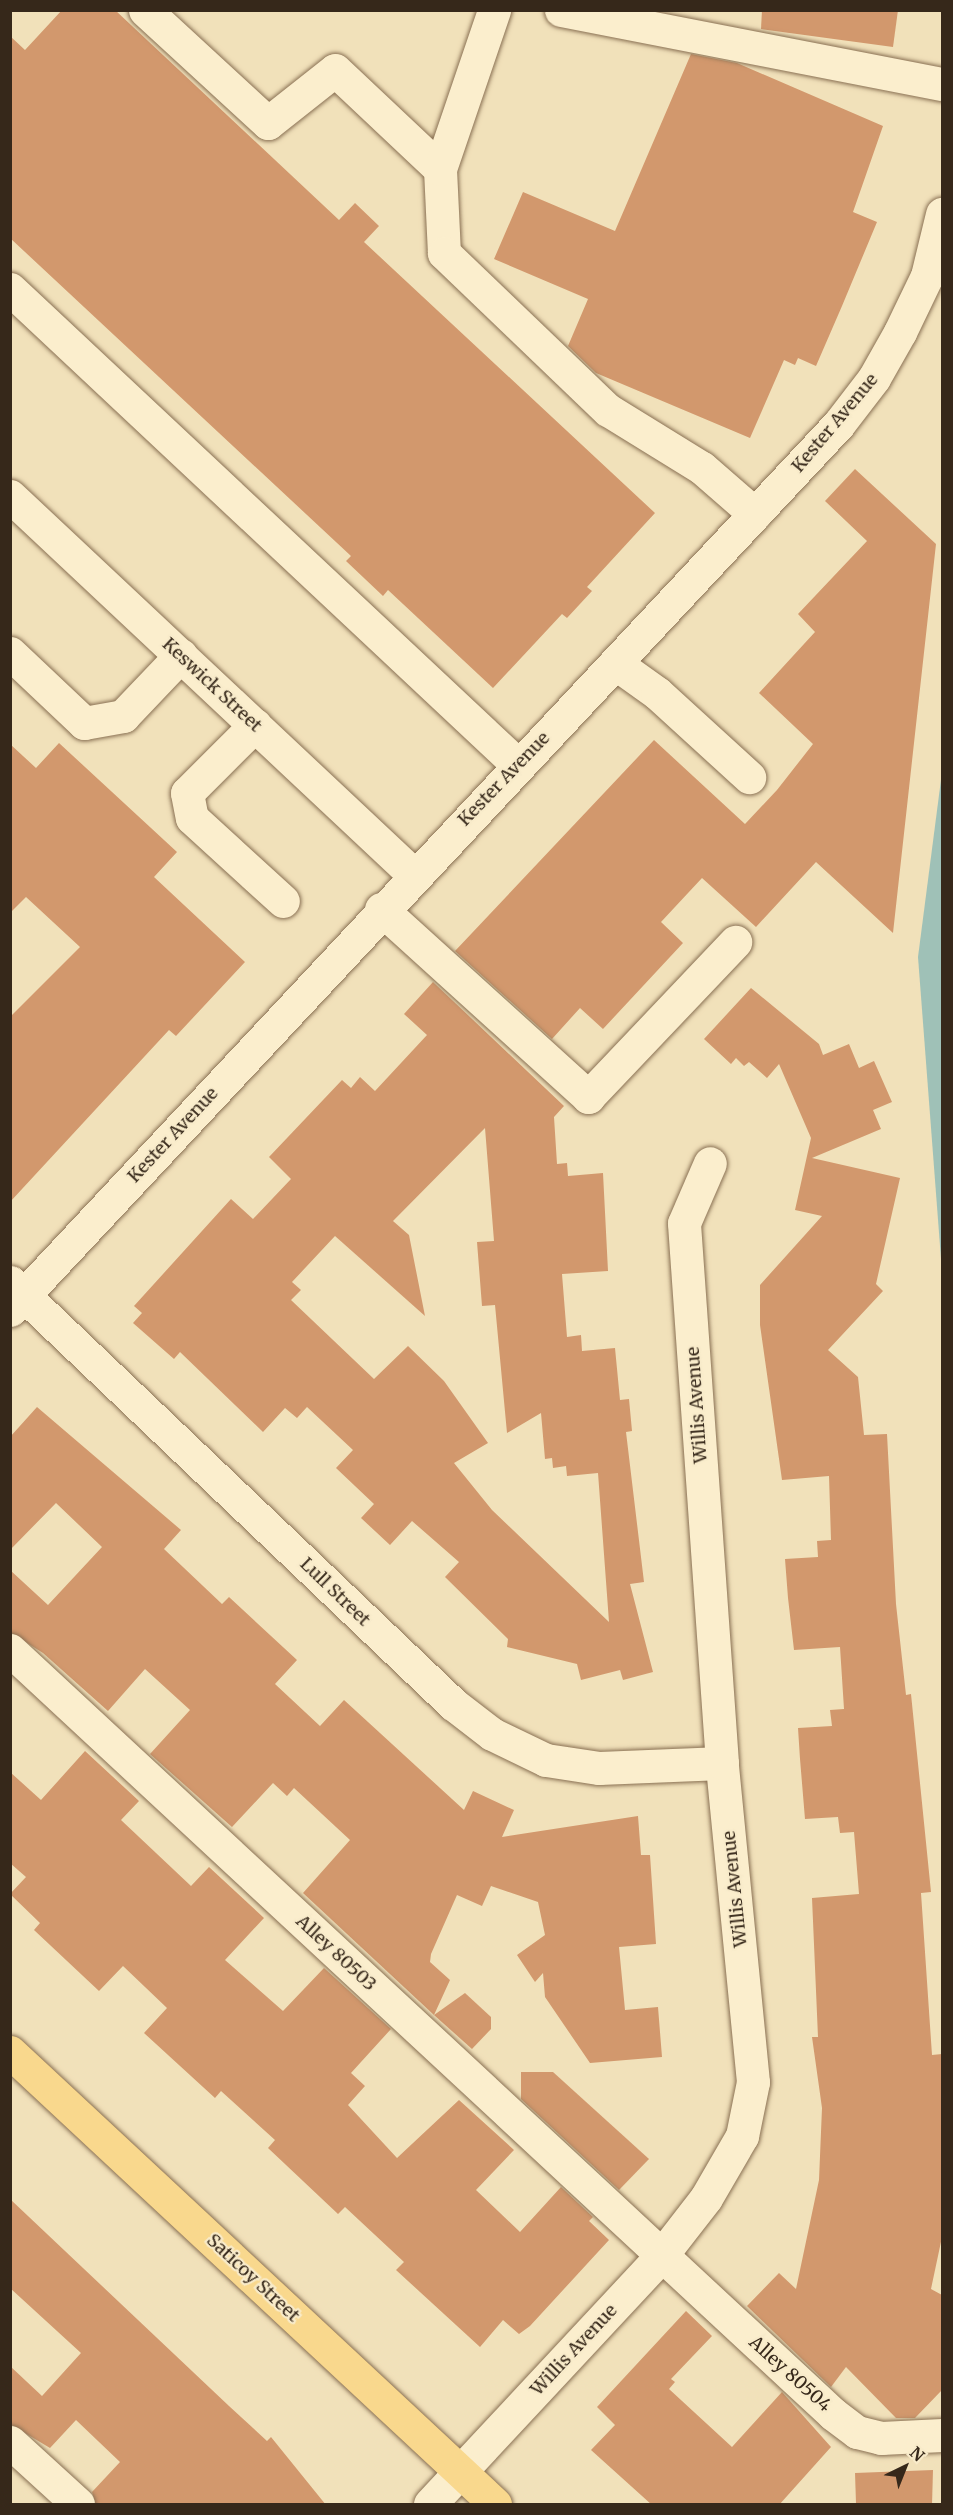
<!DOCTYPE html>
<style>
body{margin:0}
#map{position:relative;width:953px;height:2515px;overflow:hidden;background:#f1e1ba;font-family:Merriweather,serif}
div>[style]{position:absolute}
.water>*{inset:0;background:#9fc1b7}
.building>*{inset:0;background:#d2986d}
.roads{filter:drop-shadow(0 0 2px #897053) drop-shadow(0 0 2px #897053)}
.minor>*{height:33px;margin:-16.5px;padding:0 16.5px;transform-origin:16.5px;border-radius:16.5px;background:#fbeecd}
.major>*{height:33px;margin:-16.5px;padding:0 16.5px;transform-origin:16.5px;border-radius:16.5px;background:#f9d88d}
span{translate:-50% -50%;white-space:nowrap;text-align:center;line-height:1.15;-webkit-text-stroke:4.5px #f8ebca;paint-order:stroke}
.street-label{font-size:18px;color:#36281a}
.frame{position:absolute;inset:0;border:12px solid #36281a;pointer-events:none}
.north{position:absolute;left:875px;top:2437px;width:60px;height:60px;-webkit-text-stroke:4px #f8ebca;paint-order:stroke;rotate:43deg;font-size:16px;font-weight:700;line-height:24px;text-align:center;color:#36281a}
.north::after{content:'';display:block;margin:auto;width:21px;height:27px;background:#36281a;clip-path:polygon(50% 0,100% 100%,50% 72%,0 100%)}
</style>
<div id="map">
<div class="water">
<div style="clip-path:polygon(942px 772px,942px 1272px,918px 957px)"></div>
</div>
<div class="building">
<div style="clip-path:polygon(62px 10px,115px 10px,339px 220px,355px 203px,379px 226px,364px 242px,655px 513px,587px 587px,592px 591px,567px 618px,562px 614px,493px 688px,388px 590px,383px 596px,346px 561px,351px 556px,10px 238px,10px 36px,25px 50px)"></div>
<div style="clip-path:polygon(762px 10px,898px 10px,893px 47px,761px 29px)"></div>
<div style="clip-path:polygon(691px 54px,737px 63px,883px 126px,853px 212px,877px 222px,842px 306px,816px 366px,798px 358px,795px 365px,784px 360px,750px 438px,596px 373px,568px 346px,588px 299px,494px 259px,523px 192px,615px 231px)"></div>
<div style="clip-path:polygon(855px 469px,936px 544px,893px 933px,816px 862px,756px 927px,702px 878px,661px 922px,683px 943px,603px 1029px,580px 1008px,552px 1039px,455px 951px,654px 740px,745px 824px,777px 790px,813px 744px,759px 693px,815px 632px,798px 614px,867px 541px,825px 501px)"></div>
<div style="clip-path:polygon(59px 743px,177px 852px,154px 877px,245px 962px,176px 1036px,169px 1030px,10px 1202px,10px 1017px,80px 947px,26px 897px,10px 913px,10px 744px,36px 768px)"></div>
<div style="clip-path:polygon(evenodd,433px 982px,564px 1106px,554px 1117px,557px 1164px,567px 1163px,568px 1176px,603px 1173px,608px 1271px,562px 1274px,567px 1337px,581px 1335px,582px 1351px,615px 1348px,620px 1400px,629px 1399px,632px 1431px,626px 1432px,644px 1582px,630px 1584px,653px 1672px,623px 1680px,620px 1670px,581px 1680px,577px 1664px,507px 1647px,508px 1639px,445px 1577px,459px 1562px,412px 1521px,390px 1545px,361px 1518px,374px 1504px,336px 1468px,353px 1450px,307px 1407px,297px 1418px,285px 1408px,263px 1432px,180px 1352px,174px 1359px,133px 1323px,142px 1313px,134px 1306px,231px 1199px,253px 1219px,291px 1179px,269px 1157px,342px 1080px,351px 1088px,360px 1077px,375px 1091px,427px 1035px,404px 1014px,433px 982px,485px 1128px,494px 1241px,477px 1242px,482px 1306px,495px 1305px,507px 1433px,541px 1413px,545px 1459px,552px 1458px,553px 1468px,566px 1466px,567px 1476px,598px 1473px,609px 1622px,492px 1510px,454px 1463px,488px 1443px,444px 1381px,408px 1346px,374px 1379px,291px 1300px,301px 1290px,292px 1282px,335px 1236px,425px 1316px,409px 1235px,393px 1221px,485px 1128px)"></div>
<div style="clip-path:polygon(751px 988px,819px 1044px,823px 1055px,849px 1044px,859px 1068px,874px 1061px,892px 1102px,873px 1110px,881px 1129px,812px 1158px,900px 1178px,876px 1284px,883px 1291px,828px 1350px,858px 1377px,864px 1435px,887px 1434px,896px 1604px,906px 1695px,911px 1694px,931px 1892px,921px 1893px,932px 2055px,942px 2054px,942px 2237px,931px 2289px,942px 2295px,942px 2390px,915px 2418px,896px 2418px,846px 2367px,831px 2387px,747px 2306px,779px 2273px,796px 2289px,819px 2180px,822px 2108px,812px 2037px,818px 2037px,812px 1898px,859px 1894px,854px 1832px,840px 1833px,838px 1817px,805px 1819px,800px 1759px,798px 1728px,832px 1726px,830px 1710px,844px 1709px,840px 1647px,794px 1650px,788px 1598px,785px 1559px,818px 1557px,817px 1541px,831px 1540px,829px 1476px,782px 1480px,760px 1325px,760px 1285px,822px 1216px,795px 1210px,811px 1138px,779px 1064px,767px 1078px,749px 1062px,744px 1066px,736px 1058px,731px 1064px,704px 1039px)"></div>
<div style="clip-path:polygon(37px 1407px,181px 1530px,164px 1549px,222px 1604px,229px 1597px,297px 1660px,275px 1684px,320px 1726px,344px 1700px,464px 1810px,473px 1791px,514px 1810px,502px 1837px,638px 1816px,641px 1855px,650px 1855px,656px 1944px,619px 1947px,625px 2010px,658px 2007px,662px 2057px,590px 2063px,545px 1997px,543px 1973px,535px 1982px,517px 1955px,545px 1935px,538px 1902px,491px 1886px,482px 1906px,457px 1895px,431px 1954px,430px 1962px,450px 1980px,434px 2015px,303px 1893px,350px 1840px,294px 1788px,287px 1796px,273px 1783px,232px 1827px,150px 1754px,190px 1710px,145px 1669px,108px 1711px,43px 1653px,10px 1632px,10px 1570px,48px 1605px,102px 1547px,56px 1503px,10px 1550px,10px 1437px)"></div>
<div style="clip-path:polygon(85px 1751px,139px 1801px,121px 1820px,191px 1886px,209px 1867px,264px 1918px,225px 1960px,283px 2011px,324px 1968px,391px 2029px,351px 2073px,365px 2086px,348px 2105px,397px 2158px,459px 2100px,514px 2150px,476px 2190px,520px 2232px,561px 2187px,593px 2217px,589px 2221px,609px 2240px,530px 2326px,519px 2334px,503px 2320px,480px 2347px,396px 2270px,404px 2262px,345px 2207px,338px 2214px,268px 2148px,275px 2140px,221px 2091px,215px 2098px,144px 2033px,167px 2008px,123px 1966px,99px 1991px,34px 1930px,40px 1923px,10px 1894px,26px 1877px,10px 1863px,10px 1772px,41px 1800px)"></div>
<div style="clip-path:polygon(465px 1993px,491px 2017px,491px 2029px,472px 2049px,434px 2015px)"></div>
<div style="clip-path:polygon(521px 2072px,553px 2072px,649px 2159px,619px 2190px,521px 2099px)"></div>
<div style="clip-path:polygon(10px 2199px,229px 2406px,267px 2441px,271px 2437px,326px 2505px,96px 2505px,92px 2492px,120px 2462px,76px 2420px,50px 2448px,10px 2424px,10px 2366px,42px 2396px,81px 2353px,10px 2288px)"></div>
<div style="clip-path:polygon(686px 2311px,712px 2336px,671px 2379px,675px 2382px,669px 2389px,732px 2447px,782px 2392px,831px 2447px,779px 2505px,652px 2505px,591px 2450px,615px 2425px,597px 2407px)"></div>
<div style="clip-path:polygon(933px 2470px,932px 2505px,856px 2503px,855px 2473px)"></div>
</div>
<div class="roads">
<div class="minor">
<div style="left:145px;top:10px;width:167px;rotate:42.6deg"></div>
<div style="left:268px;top:123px;width:85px;rotate:-38.3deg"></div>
<div style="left:335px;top:70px;width:144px;rotate:43.3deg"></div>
<div style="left:440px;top:169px;width:84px;rotate:87.3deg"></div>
<div style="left:444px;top:253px;width:227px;rotate:43.8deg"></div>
<div style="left:608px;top:410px;width:110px;rotate:31.7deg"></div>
<div style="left:702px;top:468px;width:70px;rotate:41deg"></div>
<div style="left:561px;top:10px;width:388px;rotate:11deg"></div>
<div style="left:440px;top:169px;width:168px;rotate:-71.2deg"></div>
<div style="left:10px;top:289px;width:696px;rotate:43.14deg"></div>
<div style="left:10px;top:496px;width:554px;rotate:43.17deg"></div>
<div style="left:10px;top:653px;width:102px;rotate:43.4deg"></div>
<div style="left:84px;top:723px;width:40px;rotate:-10deg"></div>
<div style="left:123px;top:716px;width:84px;rotate:-46.4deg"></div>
<div style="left:615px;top:663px;width:52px;rotate:35.5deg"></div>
<div style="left:657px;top:693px;width:125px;rotate:42.4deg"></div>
<div style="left:255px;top:725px;width:96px;rotate:135deg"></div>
<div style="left:187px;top:793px;width:25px;rotate:79deg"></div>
<div style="left:192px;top:818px;width:123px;rotate:42.4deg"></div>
<div style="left:381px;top:909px;width:280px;rotate:42.2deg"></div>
<div style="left:588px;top:1097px;width:214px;rotate:-46.5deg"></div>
<div style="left:10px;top:1282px;width:612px;rotate:43.61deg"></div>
<div style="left:453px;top:1704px;width:49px;rotate:37.6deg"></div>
<div style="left:492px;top:1734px;width:60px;rotate:25.7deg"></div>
<div style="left:546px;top:1760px;width:54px;rotate:8.6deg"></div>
<div style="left:599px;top:1768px;width:123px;rotate:-2.3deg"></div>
<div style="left:10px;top:1310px;width:1212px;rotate:-46.91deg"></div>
<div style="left:838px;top:425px;width:59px;rotate:-52.5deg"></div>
<div style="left:874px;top:378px;width:53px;rotate:-60.5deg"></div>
<div style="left:900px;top:332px;width:62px;rotate:-64.3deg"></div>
<div style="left:927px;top:276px;width:64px;rotate:-76.4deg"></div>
<div style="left:10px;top:1650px;width:1123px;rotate:42.87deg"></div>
<div style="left:833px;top:2414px;width:30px;rotate:37deg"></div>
<div style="left:857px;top:2432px;width:25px;rotate:14deg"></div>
<div style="left:881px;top:2438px;width:61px;rotate:-2.8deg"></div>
<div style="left:10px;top:2442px;width:92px;rotate:42.4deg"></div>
<div style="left:430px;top:2504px;width:339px;rotate:-47deg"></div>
<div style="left:661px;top:2256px;width:73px;rotate:-52.2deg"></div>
<div style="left:706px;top:2198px;width:72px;rotate:-59.9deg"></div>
<div style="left:742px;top:2136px;width:55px;rotate:-78.5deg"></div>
<div style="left:753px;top:2082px;width:321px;rotate:-95.6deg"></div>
<div style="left:722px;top:1763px;width:541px;rotate:-94.03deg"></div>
<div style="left:684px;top:1223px;width:65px;rotate:-66.6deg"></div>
</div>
<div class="major">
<div style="left:10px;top:2052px;width:663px;rotate:42.98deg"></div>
</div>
</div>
<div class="street-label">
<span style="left:835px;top:423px;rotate:-50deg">Kester Avenue</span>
<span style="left:212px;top:685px;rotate:43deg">Keswick Street</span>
<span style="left:504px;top:779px;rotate:-46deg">Kester Avenue</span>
<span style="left:173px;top:1135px;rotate:-47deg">Kester Avenue</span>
<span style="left:697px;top:1405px;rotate:-94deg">Willis Avenue</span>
<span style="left:335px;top:1592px;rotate:44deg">Lull Street</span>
<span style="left:735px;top:1889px;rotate:-96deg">Willis Avenue</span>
<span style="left:336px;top:1953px;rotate:43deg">Alley 80503</span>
<span style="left:253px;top:2278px;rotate:43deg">Saticoy Street</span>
<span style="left:574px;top:2350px;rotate:-47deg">Willis Avenue</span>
<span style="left:790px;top:2374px;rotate:42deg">Alley 80504</span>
</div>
<div class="frame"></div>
<div class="north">N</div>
</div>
